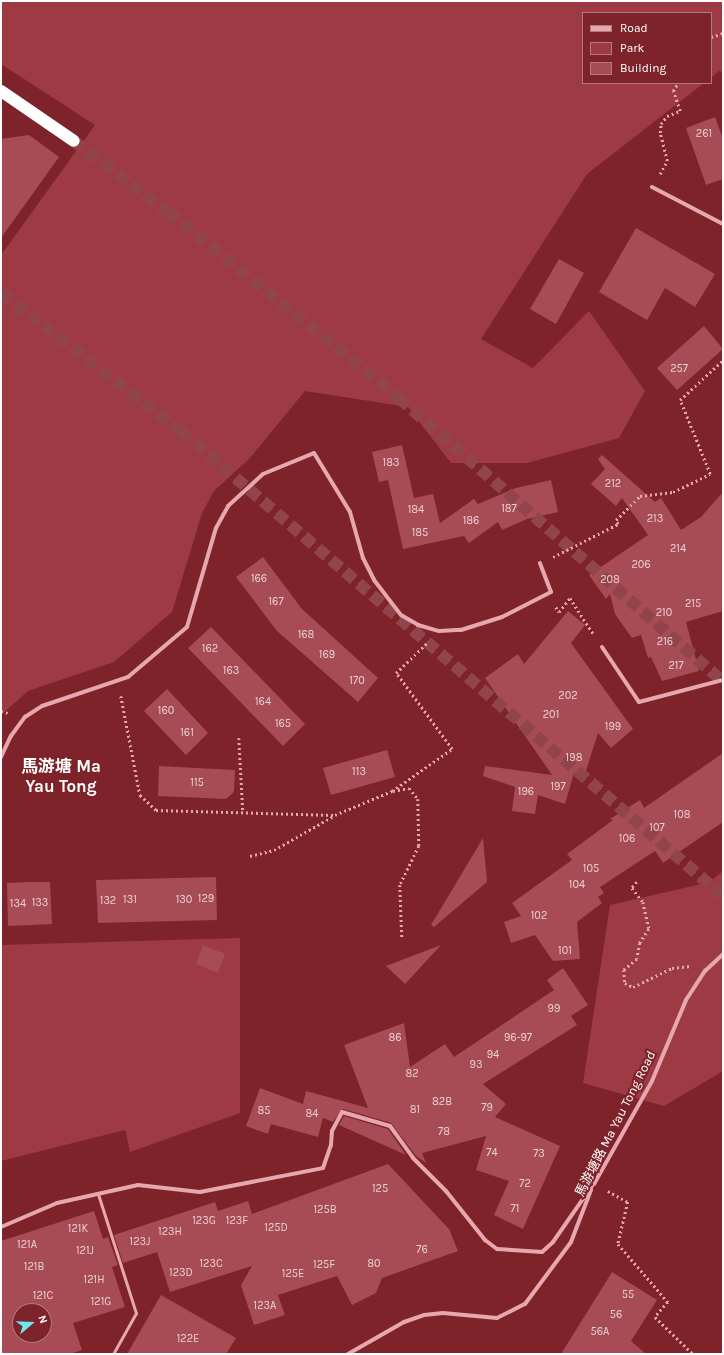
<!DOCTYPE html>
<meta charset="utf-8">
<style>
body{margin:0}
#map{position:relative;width:724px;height:1355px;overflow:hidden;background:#7e232a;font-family:Karla,"Noto Sans TC",sans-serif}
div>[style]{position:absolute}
.green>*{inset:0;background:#9e3a43}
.building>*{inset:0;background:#a74b54}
.highway-tunnel>*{height:12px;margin-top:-6px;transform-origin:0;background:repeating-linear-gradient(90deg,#91444a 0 12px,transparent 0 18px)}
.path>*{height:2.5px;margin-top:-1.25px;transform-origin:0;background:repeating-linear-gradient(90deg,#e6a8ae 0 2px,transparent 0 5px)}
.lane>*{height:3px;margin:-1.5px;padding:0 1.5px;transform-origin:1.5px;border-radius:1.5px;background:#e6a8ae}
.street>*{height:4px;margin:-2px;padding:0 2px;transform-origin:2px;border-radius:2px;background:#e6a8ae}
.highway>*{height:12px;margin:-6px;padding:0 6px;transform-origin:6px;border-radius:6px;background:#fff}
span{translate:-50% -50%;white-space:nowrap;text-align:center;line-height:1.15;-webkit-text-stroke:4px #7e232a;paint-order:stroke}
.number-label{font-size:11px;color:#e9d2d4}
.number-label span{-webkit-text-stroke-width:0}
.street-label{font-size:13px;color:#fff}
.district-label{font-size:17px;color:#fff;font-weight:700}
.frame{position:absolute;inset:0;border:2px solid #fff;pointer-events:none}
.legend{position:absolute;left:582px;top:12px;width:130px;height:72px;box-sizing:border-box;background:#7e232a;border:1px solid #b27b7f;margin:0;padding:5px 7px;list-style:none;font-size:12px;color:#fff}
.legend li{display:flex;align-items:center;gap:8px;height:20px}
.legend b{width:20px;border:1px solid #b27b7f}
.north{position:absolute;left:12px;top:1303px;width:40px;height:40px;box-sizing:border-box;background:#7e232a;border:1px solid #b27b7f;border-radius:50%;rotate:71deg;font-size:11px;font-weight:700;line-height:16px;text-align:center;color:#fff}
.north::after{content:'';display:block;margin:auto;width:14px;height:18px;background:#6ae9f1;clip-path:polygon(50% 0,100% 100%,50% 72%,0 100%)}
</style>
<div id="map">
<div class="green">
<div style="clip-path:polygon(1px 1px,723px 1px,723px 72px,719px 71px,711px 78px,711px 13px,583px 13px,583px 83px,704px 83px,587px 174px,481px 339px,533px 368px,589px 311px,645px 391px,619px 438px,527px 463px,451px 463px,408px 407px,305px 391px,249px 459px,214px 491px,202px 513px,172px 612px,114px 662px,28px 691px,1px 715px,1px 255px,95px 125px,1px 64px)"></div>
<div style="clip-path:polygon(723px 871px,723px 1071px,664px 1106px,583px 1083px,610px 905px,710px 882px)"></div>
<div style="clip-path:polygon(240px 938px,240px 1113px,130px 1152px,125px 1130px,1px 1161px,1px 945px)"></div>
</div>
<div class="building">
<div style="clip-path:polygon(715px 117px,723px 139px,723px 179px,706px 185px,686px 128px)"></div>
<div style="clip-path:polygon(29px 135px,59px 157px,1px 238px,1px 139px)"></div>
<div style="clip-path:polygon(636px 228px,715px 274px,695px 307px,665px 288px,647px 320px,599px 292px)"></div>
<div style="clip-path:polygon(559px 259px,584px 273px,556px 324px,530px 309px)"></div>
<div style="clip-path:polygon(704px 326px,723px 349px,677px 390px,657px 368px)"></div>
<div style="clip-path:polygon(402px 445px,414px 498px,433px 494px,440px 523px,474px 499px,478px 504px,516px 488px,551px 480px,558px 512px,527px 519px,502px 530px,498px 522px,469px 543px,464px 536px,403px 549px,388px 480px,379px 482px,372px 452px)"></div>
<div style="clip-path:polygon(602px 455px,655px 502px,661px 498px,681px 530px,701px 517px,723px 492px,723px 611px,686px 622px,699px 671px,662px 681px,651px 657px,648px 658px,641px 635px,632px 638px,615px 614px,610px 594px,606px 599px,589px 575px,648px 535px,622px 498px,616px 506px,591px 484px,605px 469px,598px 459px)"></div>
<div style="clip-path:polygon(263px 557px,302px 609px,378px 678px,358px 702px,277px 631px,236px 577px)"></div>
<div style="clip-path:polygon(568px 611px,585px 625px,571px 643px,633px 729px,611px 748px,598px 733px,584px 777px,574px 773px,565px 804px,538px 795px,535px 814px,512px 811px,515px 787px,483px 776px,485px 766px,552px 775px,485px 678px,518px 654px,524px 664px)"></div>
<div style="clip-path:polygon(211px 627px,305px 724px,283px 746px,188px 648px)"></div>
<div style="clip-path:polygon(167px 689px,208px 733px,186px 755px,144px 711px)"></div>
<div style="clip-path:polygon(387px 750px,395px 777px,331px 795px,323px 768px)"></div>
<div style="clip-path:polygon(723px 753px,723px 822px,663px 863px,655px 851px,600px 887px,604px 893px,598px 897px,602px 903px,577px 922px,580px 959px,553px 961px,535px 935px,511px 943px,504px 922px,521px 916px,512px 903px,572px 860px,567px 854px,613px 820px,610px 819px,640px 800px,644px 808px)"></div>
<div style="clip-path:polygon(159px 766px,235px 770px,234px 792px,226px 799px,158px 796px)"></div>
<div style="clip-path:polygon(483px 838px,487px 882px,434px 927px,431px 925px)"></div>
<div style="clip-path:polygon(216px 877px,217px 920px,98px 923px,96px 880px)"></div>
<div style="clip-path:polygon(28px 882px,50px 882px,52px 924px,8px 926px,7px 883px)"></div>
<div style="clip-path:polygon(203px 945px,225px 954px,218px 973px,196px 964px)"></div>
<div style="clip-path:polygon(441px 945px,405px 984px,386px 966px)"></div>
<div style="clip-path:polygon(563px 968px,588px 1005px,571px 1016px,577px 1025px,483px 1084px,506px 1104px,495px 1117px,560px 1146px,523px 1229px,494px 1215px,509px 1181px,476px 1170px,486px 1136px,422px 1153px,426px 1163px,416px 1156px,391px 1123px,343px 1109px,333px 1122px,323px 1118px,318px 1137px,271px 1124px,268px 1134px,246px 1126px,260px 1088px,303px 1104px,306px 1091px,368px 1108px,344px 1045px,404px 1023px,410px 1067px,445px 1044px,454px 1057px,554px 990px,547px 980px)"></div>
<div style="clip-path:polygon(344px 1116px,388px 1129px,406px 1155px,339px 1125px)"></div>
<div style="clip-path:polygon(388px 1164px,449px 1229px,458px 1251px,382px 1278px,376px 1293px,352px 1305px,337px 1276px,278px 1295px,285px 1315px,254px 1325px,241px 1285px,252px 1266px,170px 1292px,157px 1252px,123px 1263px,114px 1235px,215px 1202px,218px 1211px,248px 1201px,252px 1214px)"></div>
<div style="clip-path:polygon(evenodd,94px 1211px,103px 1239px,108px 1237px,118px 1265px,112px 1267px,125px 1307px,73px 1323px,82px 1350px,70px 1354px,1px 1354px,1px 1241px,94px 1211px,20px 1311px,44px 1311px,44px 1335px,20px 1335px,20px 1311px)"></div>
<div style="clip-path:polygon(612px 1272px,657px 1300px,631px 1341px,646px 1354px,561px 1354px)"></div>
<div style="clip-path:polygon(161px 1295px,236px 1338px,226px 1354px,127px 1354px)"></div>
</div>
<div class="highway-tunnel">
<div style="left:74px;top:141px;width:118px;rotate:37.1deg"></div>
<div style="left:168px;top:212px;width:297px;rotate:38.8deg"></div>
<div style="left:399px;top:398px;width:431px;rotate:41.2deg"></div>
<div style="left:1px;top:293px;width:227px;rotate:37.5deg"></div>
<div style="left:181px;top:431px;width:714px;rotate:40.63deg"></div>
</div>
<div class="path">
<div style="left:711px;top:37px;width:13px;rotate:-18deg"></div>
<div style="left:660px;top:174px;width:15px;rotate:-62deg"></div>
<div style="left:667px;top:161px;width:29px;rotate:-104deg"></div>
<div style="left:660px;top:133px;width:9px;rotate:-84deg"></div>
<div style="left:661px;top:124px;width:10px;rotate:-53deg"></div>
<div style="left:667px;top:116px;width:14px;rotate:-21deg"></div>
<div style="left:680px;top:111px;width:21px;rotate:-109deg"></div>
<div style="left:673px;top:91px;width:9px;rotate:-58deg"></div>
<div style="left:553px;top:557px;width:73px;rotate:-26.9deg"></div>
<div style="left:618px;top:524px;width:4px;rotate:-117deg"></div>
<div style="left:616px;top:520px;width:34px;rotate:-45deg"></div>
<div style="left:640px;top:496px;width:33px;rotate:-7deg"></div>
<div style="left:673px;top:492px;width:41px;rotate:-25.9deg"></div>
<div style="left:710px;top:474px;width:80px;rotate:-112.1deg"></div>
<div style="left:680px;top:400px;width:59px;rotate:-42.9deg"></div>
<div style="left:556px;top:607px;width:6px;rotate:59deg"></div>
<div style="left:559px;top:612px;width:18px;rotate:-52deg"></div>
<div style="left:570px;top:598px;width:44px;rotate:57deg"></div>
<div style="left:121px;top:696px;width:101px;rotate:79.1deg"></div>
<div style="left:140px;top:795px;width:22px;rotate:43deg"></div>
<div style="left:156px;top:810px;width:178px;rotate:1.6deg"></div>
<div style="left:1px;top:711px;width:7px;rotate:16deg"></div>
<div style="left:239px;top:738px;width:74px;rotate:86.9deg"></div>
<div style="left:393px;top:791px;width:16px;rotate:-11deg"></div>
<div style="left:409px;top:788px;width:14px;rotate:51deg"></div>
<div style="left:418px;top:799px;width:47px;rotate:88.8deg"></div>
<div style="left:419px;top:846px;width:43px;rotate:116deg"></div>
<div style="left:400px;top:885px;width:52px;rotate:87.8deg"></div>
<div style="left:250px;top:856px;width:25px;rotate:-14deg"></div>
<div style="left:274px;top:850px;width:70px;rotate:-29.8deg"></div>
<div style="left:335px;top:815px;width:62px;rotate:-22.8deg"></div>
<div style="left:392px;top:791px;width:73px;rotate:-35deg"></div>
<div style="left:452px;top:749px;width:94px;rotate:-126.4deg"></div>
<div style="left:396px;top:673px;width:43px;rotate:-44.1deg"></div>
<div style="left:637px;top:882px;width:8px;rotate:130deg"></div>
<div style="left:632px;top:888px;width:18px;rotate:52deg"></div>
<div style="left:643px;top:902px;width:28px;rotate:77deg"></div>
<div style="left:649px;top:929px;width:17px;rotate:123deg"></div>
<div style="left:640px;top:943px;width:16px;rotate:101deg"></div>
<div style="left:637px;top:959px;width:17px;rotate:140deg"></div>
<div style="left:624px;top:970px;width:13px;rotate:86deg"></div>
<div style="left:625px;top:983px;width:9px;rotate:27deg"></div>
<div style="left:633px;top:987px;width:43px;rotate:-26deg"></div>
<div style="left:672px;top:968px;width:19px;rotate:-6deg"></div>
<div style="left:608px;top:1191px;width:23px;rotate:29deg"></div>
<div style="left:628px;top:1202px;width:43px;rotate:103.4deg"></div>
<div style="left:618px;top:1244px;width:77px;rotate:49.2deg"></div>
<div style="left:668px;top:1302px;width:20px;rotate:131deg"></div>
<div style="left:655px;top:1317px;width:53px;rotate:44.2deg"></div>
</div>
<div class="lane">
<div style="left:98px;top:1194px;width:125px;rotate:72.3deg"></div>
<div style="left:136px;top:1313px;width:47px;rotate:119.3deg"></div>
</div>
<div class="street">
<div style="left:652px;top:187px;width:80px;rotate:27.5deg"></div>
<div style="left:602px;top:647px;width:66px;rotate:56.1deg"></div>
<div style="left:639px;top:702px;width:87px;rotate:-14.7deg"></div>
<div style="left:1px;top:757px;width:23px;rotate:-65deg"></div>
<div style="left:11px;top:736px;width:24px;rotate:-54deg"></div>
<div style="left:25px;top:717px;width:20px;rotate:-33deg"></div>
<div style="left:42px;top:706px;width:91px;rotate:-18.6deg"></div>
<div style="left:128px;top:677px;width:77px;rotate:-40.3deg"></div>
<div style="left:187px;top:627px;width:103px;rotate:-73.7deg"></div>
<div style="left:216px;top:528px;width:25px;rotate:-61deg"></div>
<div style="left:228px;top:506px;width:47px;rotate:-42.4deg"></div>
<div style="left:263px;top:474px;width:55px;rotate:-22.4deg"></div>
<div style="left:314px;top:453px;width:69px;rotate:58.6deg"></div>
<div style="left:350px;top:512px;width:48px;rotate:74.2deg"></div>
<div style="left:363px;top:558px;width:25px;rotate:63deg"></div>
<div style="left:374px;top:580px;width:44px;rotate:52.4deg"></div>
<div style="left:401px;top:615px;width:20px;rotate:30deg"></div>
<div style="left:418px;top:625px;width:22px;rotate:16deg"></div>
<div style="left:439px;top:631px;width:22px;rotate:-3deg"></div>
<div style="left:461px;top:630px;width:43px;rotate:-17.6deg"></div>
<div style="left:502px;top:617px;width:55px;rotate:-27deg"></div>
<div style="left:551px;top:592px;width:31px;rotate:-111deg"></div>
<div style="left:594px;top:1184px;width:118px;rotate:-60.6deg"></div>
<div style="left:652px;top:1081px;width:88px;rotate:-67.2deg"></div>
<div style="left:686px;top:1000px;width:35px;rotate:-57deg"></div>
<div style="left:705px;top:971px;width:25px;rotate:-43deg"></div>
<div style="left:1px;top:1227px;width:61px;rotate:-23.2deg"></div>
<div style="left:57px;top:1203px;width:83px;rotate:-12.5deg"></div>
<div style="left:138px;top:1185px;width:62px;rotate:6.4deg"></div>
<div style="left:200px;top:1192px;width:125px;rotate:-11deg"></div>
<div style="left:323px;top:1168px;width:24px;rotate:-71deg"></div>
<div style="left:331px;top:1145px;width:14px;rotate:-86deg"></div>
<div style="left:332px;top:1131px;width:21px;rotate:-62deg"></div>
<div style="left:342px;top:1112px;width:50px;rotate:16.3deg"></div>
<div style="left:390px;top:1126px;width:39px;rotate:54deg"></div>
<div style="left:413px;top:1158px;width:47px;rotate:45deg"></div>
<div style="left:446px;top:1191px;width:63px;rotate:51.5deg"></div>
<div style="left:485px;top:1240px;width:15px;rotate:37deg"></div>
<div style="left:497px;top:1249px;width:45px;rotate:3.8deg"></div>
<div style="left:542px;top:1252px;width:15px;rotate:-42deg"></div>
<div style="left:553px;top:1242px;width:72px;rotate:-55.2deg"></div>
<div style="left:348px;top:1354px;width:64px;rotate:-29.7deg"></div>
<div style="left:404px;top:1322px;width:21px;rotate:-19deg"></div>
<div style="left:424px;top:1315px;width:19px;rotate:-6deg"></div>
<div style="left:443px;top:1313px;width:54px;rotate:5.3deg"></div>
<div style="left:497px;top:1318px;width:31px;rotate:-27deg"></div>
<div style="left:525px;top:1304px;width:77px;rotate:-53.4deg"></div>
<div style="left:571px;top:1242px;width:56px;rotate:-69deg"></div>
</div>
<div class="highway">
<div style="left:1px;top:91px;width:88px;rotate:34.4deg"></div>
</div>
<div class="number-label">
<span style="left:704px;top:134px">261</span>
<span style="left:679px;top:369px">257</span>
<span style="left:391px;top:463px">183</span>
<span style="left:613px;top:484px">212</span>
<span style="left:509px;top:509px">187</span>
<span style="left:416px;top:510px">184</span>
<span style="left:655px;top:519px">213</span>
<span style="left:471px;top:521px">186</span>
<span style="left:420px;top:533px">185</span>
<span style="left:678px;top:549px">214</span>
<span style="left:641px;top:565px">206</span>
<span style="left:259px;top:579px">166</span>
<span style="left:610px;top:580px">208</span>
<span style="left:276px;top:602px">167</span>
<span style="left:693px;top:604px">215</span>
<span style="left:664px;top:613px">210</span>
<span style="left:306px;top:635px">168</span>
<span style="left:665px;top:642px">216</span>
<span style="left:210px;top:649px">162</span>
<span style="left:327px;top:655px">169</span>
<span style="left:676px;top:666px">217</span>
<span style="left:231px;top:671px">163</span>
<span style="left:357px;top:681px">170</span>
<span style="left:568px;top:696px">202</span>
<span style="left:263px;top:702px">164</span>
<span style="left:166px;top:711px">160</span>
<span style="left:551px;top:715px">201</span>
<span style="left:283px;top:724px">165</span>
<span style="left:613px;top:727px">199</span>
<span style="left:187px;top:733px">161</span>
<span style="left:574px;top:758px">198</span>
<span style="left:359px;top:772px">113</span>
<span style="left:197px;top:783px">115</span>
<span style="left:558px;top:787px">197</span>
<span style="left:526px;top:792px">196</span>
<span style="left:682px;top:815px">108</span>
<span style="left:657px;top:828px">107</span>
<span style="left:627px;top:839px">106</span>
<span style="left:591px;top:869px">105</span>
<span style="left:577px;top:885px">104</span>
<span style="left:206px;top:899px">129</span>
<span style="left:130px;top:900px">131</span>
<span style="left:184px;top:900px">130</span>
<span style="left:108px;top:901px">132</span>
<span style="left:40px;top:903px">133</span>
<span style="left:18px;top:904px">134</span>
<span style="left:539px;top:916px">102</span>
<span style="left:565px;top:951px">101</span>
<span style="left:554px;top:1009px">99</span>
<span style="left:395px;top:1038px">86</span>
<span style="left:518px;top:1038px">96-97</span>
<span style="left:493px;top:1055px">94</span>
<span style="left:476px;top:1065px">93</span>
<span style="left:412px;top:1074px">82</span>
<span style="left:442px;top:1102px">82B</span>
<span style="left:487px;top:1108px">79</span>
<span style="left:415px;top:1110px">81</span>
<span style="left:264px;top:1111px">85</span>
<span style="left:312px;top:1114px">84</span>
<span style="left:444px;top:1132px">78</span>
<span style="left:492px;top:1153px">74</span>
<span style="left:539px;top:1154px">73</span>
<span style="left:525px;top:1184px">72</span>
<span style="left:380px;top:1189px">125</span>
<span style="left:515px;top:1209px">71</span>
<span style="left:325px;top:1210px">125B</span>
<span style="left:204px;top:1221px">123G</span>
<span style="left:237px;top:1221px">123F</span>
<span style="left:276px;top:1228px">125D</span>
<span style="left:78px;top:1229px">121K</span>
<span style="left:170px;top:1232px">123H</span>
<span style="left:140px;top:1242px">123J</span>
<span style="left:27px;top:1245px">121A</span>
<span style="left:422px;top:1250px">76</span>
<span style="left:85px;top:1251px">121J</span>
<span style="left:211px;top:1264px">123C</span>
<span style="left:374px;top:1264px">80</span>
<span style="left:324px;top:1265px">125F</span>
<span style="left:34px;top:1267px">121B</span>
<span style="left:181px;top:1273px">123D</span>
<span style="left:293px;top:1274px">125E</span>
<span style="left:94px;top:1280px">121H</span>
<span style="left:628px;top:1295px">55</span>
<span style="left:43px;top:1296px">121C</span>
<span style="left:101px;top:1302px">121G</span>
<span style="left:265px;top:1306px">123A</span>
<span style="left:616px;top:1315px">56</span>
<span style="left:600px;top:1332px">56A</span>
<span style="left:188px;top:1339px">122E</span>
</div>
<div class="street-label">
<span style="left:616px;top:1124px;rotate:-63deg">馬游塘路 Ma Yau Tong Road</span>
</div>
<div class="district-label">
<span style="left:61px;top:777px">馬游塘 Ma<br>Yau Tong</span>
</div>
<div class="frame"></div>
<ul class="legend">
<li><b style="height:5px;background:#e6a8ae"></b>Road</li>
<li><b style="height:11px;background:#9e3a43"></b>Park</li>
<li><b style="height:11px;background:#a74b54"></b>Building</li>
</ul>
<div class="north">N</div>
</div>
